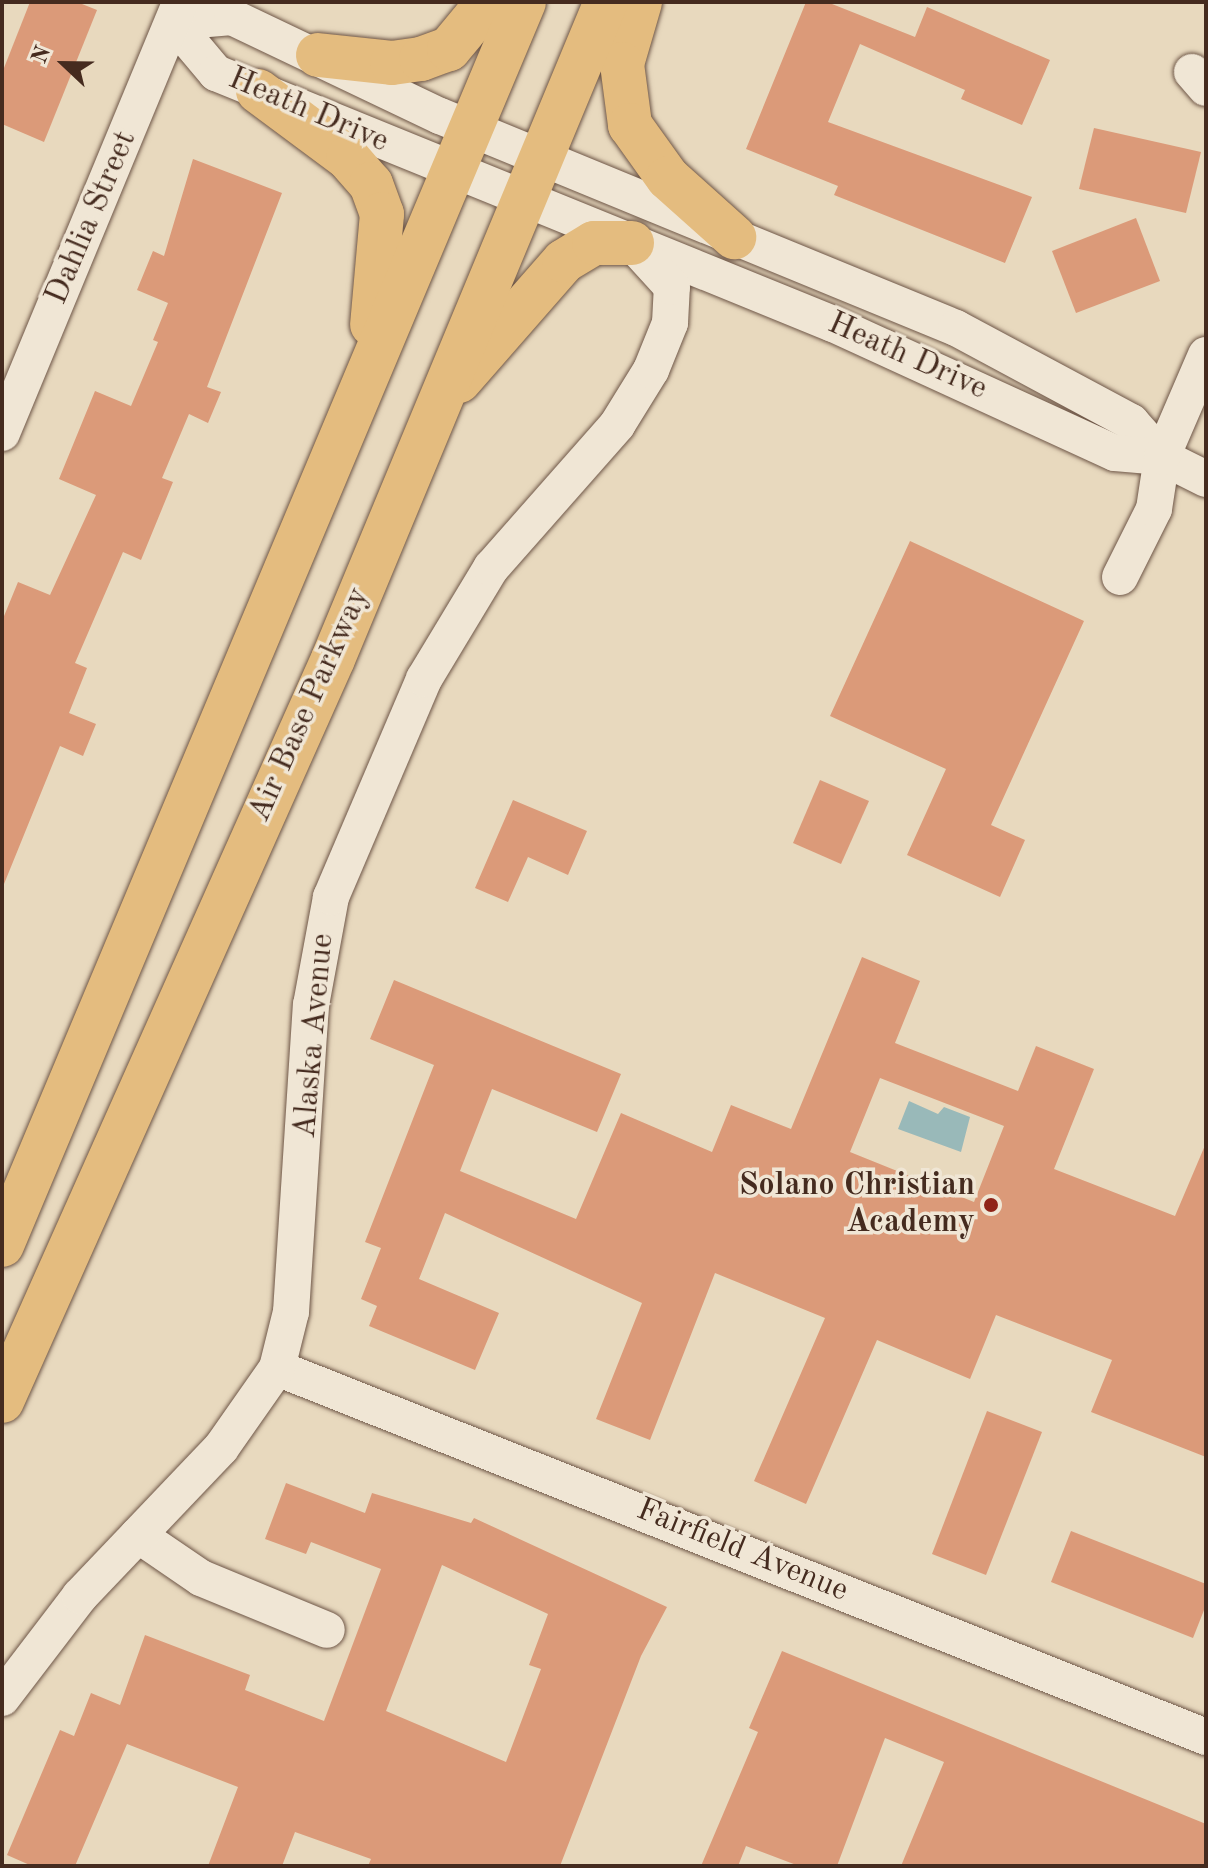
<!DOCTYPE html>
<style>
body{margin:0}
#map{position:relative;width:1208px;height:1868px;overflow:hidden;background:#e8d9be;font-family:"Old Standard TT",serif}
div>[style]{position:absolute}
.water>*{inset:0;background:#99b9b9}
.building>*{inset:0;background:#db9a79}
.roads{filter:drop-shadow(0 0 2px #6e5647) drop-shadow(0 0 2px #6e5647)}
.minor>*{height:36px;margin:-18px;padding:0 18px;transform-origin:18px;border-radius:18px;background:#f0e6d5}
.major>*{height:44px;margin:-22px;padding:0 22px;transform-origin:22px;border-radius:22px;background:#e4bc7f}
.dots>*{width:22px;height:22px;translate:-50% -50%;box-sizing:border-box;border:4px solid #f0e6d5;border-radius:50%}
span{translate:-50% -50%;white-space:nowrap;text-align:center;line-height:1.15;-webkit-text-stroke:7px #f0e6d5;paint-order:stroke}
.street-label{font-size:32px;color:#452b1f}
.poi-label{font-size:32px;color:#452b1f;font-weight:700}
.right{translate:-100% -50%;text-align:right}
.frame{position:absolute;inset:0;border:4px solid #452b1f;pointer-events:none}
.north{position:absolute;left:24px;top:24px;width:80px;height:80px;-webkit-text-stroke:6px #f0e6d5;paint-order:stroke;rotate:292deg;font-size:22px;font-weight:700;line-height:32px;text-align:center;color:#452b1f}
.north::after{content:'';display:block;margin:auto;width:28px;height:36px;background:#452b1f;clip-path:polygon(50% 0,100% 100%,50% 72%,0 100%)}
</style>
<div id="map">
<div class="water">
<div style="clip-path:polygon(909px 1101px,938px 1114px,944px 1107px,970px 1117px,961px 1152px,898px 1129px)"></div>
</div>
<div class="building">
<div style="clip-path:polygon(30px 2px,77px 2px,97px 10px,44px 142px,2px 124px,2px 73px)"></div>
<div style="clip-path:polygon(806px 2px,827px 2px,915px 37px,927px 7px,1050px 60px,1022px 125px,961px 99px,965px 90px,860px 44px,828px 122px,1032px 197px,1005px 263px,834px 195px,838px 186px,746px 149px)"></div>
<div style="clip-path:polygon(1094px 128px,1201px 152px,1186px 213px,1079px 189px)"></div>
<div style="clip-path:polygon(193px 159px,282px 193px,207px 387px,221px 392px,208px 423px,189px 414px,162px 478px,173px 482px,141px 560px,123px 552px,75px 663px,87px 668px,69px 713px,96px 724px,83px 756px,60px 746px,2px 889px,2px 621px,18px 582px,50px 595px,96px 495px,59px 479px,95px 391px,131px 406px,158px 342px,153px 340px,168px 303px,137px 290px,153px 251px,164px 256px)"></div>
<div style="clip-path:polygon(1136px 218px,1160px 281px,1076px 313px,1052px 251px)"></div>
<div style="clip-path:polygon(910px 541px,1084px 621px,991px 825px,1025px 840px,1000px 897px,907px 855px,946px 769px,830px 716px)"></div>
<div style="clip-path:polygon(820px 780px,869px 801px,841px 864px,793px 843px)"></div>
<div style="clip-path:polygon(513px 800px,587px 831px,568px 875px,528px 857px,508px 902px,475px 888px)"></div>
<div style="clip-path:polygon(evenodd,862px 957px,920px 981px,895px 1043px,1018px 1091px,1036px 1046px,1094px 1069px,1054px 1169px,1175px 1216px,1206px 1143px,1206px 1457px,1091px 1412px,1112px 1360px,996px 1315px,970px 1379px,877px 1340px,806px 1504px,754px 1481px,825px 1318px,715px 1273px,650px 1440px,596px 1419px,642px 1303px,445px 1213px,419px 1279px,499px 1313px,475px 1370px,369px 1326px,377px 1306px,361px 1299px,381px 1248px,365px 1242px,434px 1065px,370px 1039px,394px 980px,621px 1074px,597px 1132px,492px 1089px,460px 1171px,576px 1219px,621px 1113px,712px 1152px,731px 1105px,791px 1129px,862px 957px,880px 1078px,1004px 1126px,974px 1202px,850px 1152px,880px 1078px)"></div>
<div style="clip-path:polygon(987px 1411px,1042px 1432px,986px 1575px,932px 1554px)"></div>
<div style="clip-path:polygon(evenodd,286px 1483px,365px 1513px,372px 1493px,471px 1523px,474px 1518px,667px 1607px,641px 1656px,560px 1866px,368px 1866px,371px 1859px,295px 1832px,282px 1866px,208px 1866px,238px 1787px,127px 1744px,75px 1866px,32px 1866px,7px 1855px,60px 1730px,74px 1736px,91px 1693px,120px 1705px,145px 1635px,250px 1675px,245px 1690px,324px 1721px,381px 1569px,311px 1542px,306px 1554px,265px 1539px,286px 1483px,442px 1565px,548px 1614px,529px 1665px,541px 1669px,506px 1762px,386px 1711px,442px 1565px)"></div>
<div style="clip-path:polygon(1071px 1531px,1206px 1584px,1206px 1605px,1193px 1638px,1051px 1582px)"></div>
<div style="clip-path:polygon(782px 1651px,1206px 1824px,1206px 1866px,901px 1866px,944px 1762px,885px 1738px,837px 1866px,799px 1866px,746px 1846px,738px 1866px,701px 1866px,758px 1732px,749px 1728px)"></div>
</div>
<div class="roads">
<div class="minor">
<div style="left:173px;top:22px;width:59px;rotate:-4.8deg"></div>
<div style="left:232px;top:17px;width:230px;rotate:25.5deg"></div>
<div style="left:440px;top:116px;width:558px;rotate:22.34deg"></div>
<div style="left:956px;top:328px;width:199px;rotate:28.2deg"></div>
<div style="left:1131px;top:422px;width:47px;rotate:48.5deg"></div>
<div style="left:1162px;top:457px;width:49px;rotate:26.6deg"></div>
<div style="left:173px;top:22px;width:67px;rotate:49.9deg"></div>
<div style="left:216px;top:73px;width:666px;rotate:22.14deg"></div>
<div style="left:833px;top:324px;width:310px;rotate:24.6deg"></div>
<div style="left:1115px;top:453px;width:47px;rotate:4.9deg"></div>
<div style="left:1192px;top:72px;width:21px;rotate:49deg"></div>
<div style="left:2px;top:433px;width:465px;rotate:-67.5deg"></div>
<div style="left:1120px;top:577px;width:76px;rotate:-63.4deg"></div>
<div style="left:1154px;top:509px;width:53px;rotate:-81.3deg"></div>
<div style="left:1162px;top:457px;width:111px;rotate:-66.7deg"></div>
<div style="left:277px;top:1368px;width:1000px;rotate:21.66deg"></div>
<div style="left:138px;top:1535px;width:76px;rotate:34.3deg"></div>
<div style="left:201px;top:1578px;width:136px;rotate:22.4deg"></div>
<div style="left:2px;top:1698px;width:128px;rotate:-52.6deg"></div>
<div style="left:80px;top:1596px;width:204px;rotate:-46.4deg"></div>
<div style="left:221px;top:1448px;width:98px;rotate:-55deg"></div>
<div style="left:277px;top:1368px;width:58px;rotate:-76deg"></div>
<div style="left:291px;top:1312px;width:308px;rotate:-86.3deg"></div>
<div style="left:311px;top:1005px;width:110px;rotate:-79.5deg"></div>
<div style="left:331px;top:897px;width:237px;rotate:-66.9deg"></div>
<div style="left:424px;top:679px;width:130px;rotate:-58.9deg"></div>
<div style="left:491px;top:568px;width:191px;rotate:-48.6deg"></div>
<div style="left:617px;top:425px;width:65px;rotate:-58.3deg"></div>
<div style="left:651px;top:370px;width:51px;rotate:-68deg"></div>
<div style="left:670px;top:323px;width:36px;rotate:-87deg"></div>
<div style="left:672px;top:287px;width:59px;rotate:-132.3deg"></div>
</div>
<div class="major">
<div style="left:640px;top:2px;width:65px;rotate:106.2deg"></div>
<div style="left:622px;top:64px;width:62px;rotate:82.5deg"></div>
<div style="left:630px;top:125px;width:65px;rotate:54.4deg"></div>
<div style="left:668px;top:178px;width:89px;rotate:41.8deg"></div>
<div style="left:318px;top:55px;width:74px;rotate:6.2deg"></div>
<div style="left:392px;top:63px;width:29px;rotate:-8deg"></div>
<div style="left:421px;top:59px;width:30px;rotate:-20deg"></div>
<div style="left:449px;top:49px;width:61px;rotate:-50.3deg"></div>
<div style="left:258px;top:91px;width:112px;rotate:36.7deg"></div>
<div style="left:348px;top:158px;width:35px;rotate:49deg"></div>
<div style="left:371px;top:184px;width:32px;rotate:70deg"></div>
<div style="left:382px;top:214px;width:111px;rotate:95.1deg"></div>
<div style="left:459px;top:381px;width:159px;rotate:-48.8deg"></div>
<div style="left:564px;top:261px;width:35px;rotate:-31deg"></div>
<div style="left:594px;top:243px;width:38px"></div>
<div style="left:2px;top:1245px;width:1348px;rotate:-67.22deg"></div>
<div style="left:2px;top:1401px;width:812px;rotate:-65.96deg"></div>
<div style="left:333px;top:659px;width:711px;rotate:-67.44deg"></div>
</div>
</div>
<div class="dots">
<div style="left:991px;top:1205px;background:#8f2418"></div>
</div>
<div class="street-label">
<span style="left:308px;top:111px;rotate:23deg">Heath Drive</span>
<span style="left:92px;top:218px;rotate:-67deg">Dahlia Street</span>
<span style="left:907px;top:357px;rotate:24deg">Heath Drive</span>
<span style="left:310px;top:705px;rotate:-66deg">Air Base Parkway</span>
<span style="left:315px;top:1036px;rotate:-85deg">Alaska Avenue</span>
<span style="left:742px;top:1551px;rotate:22deg">Fairfield Avenue</span>
</div>
<div class="poi-label">
<span class="right" style="left:975px;top:1205px">Solano Christian<br>Academy</span>
</div>
<div class="frame"></div>
<div class="north">N</div>
</div>
